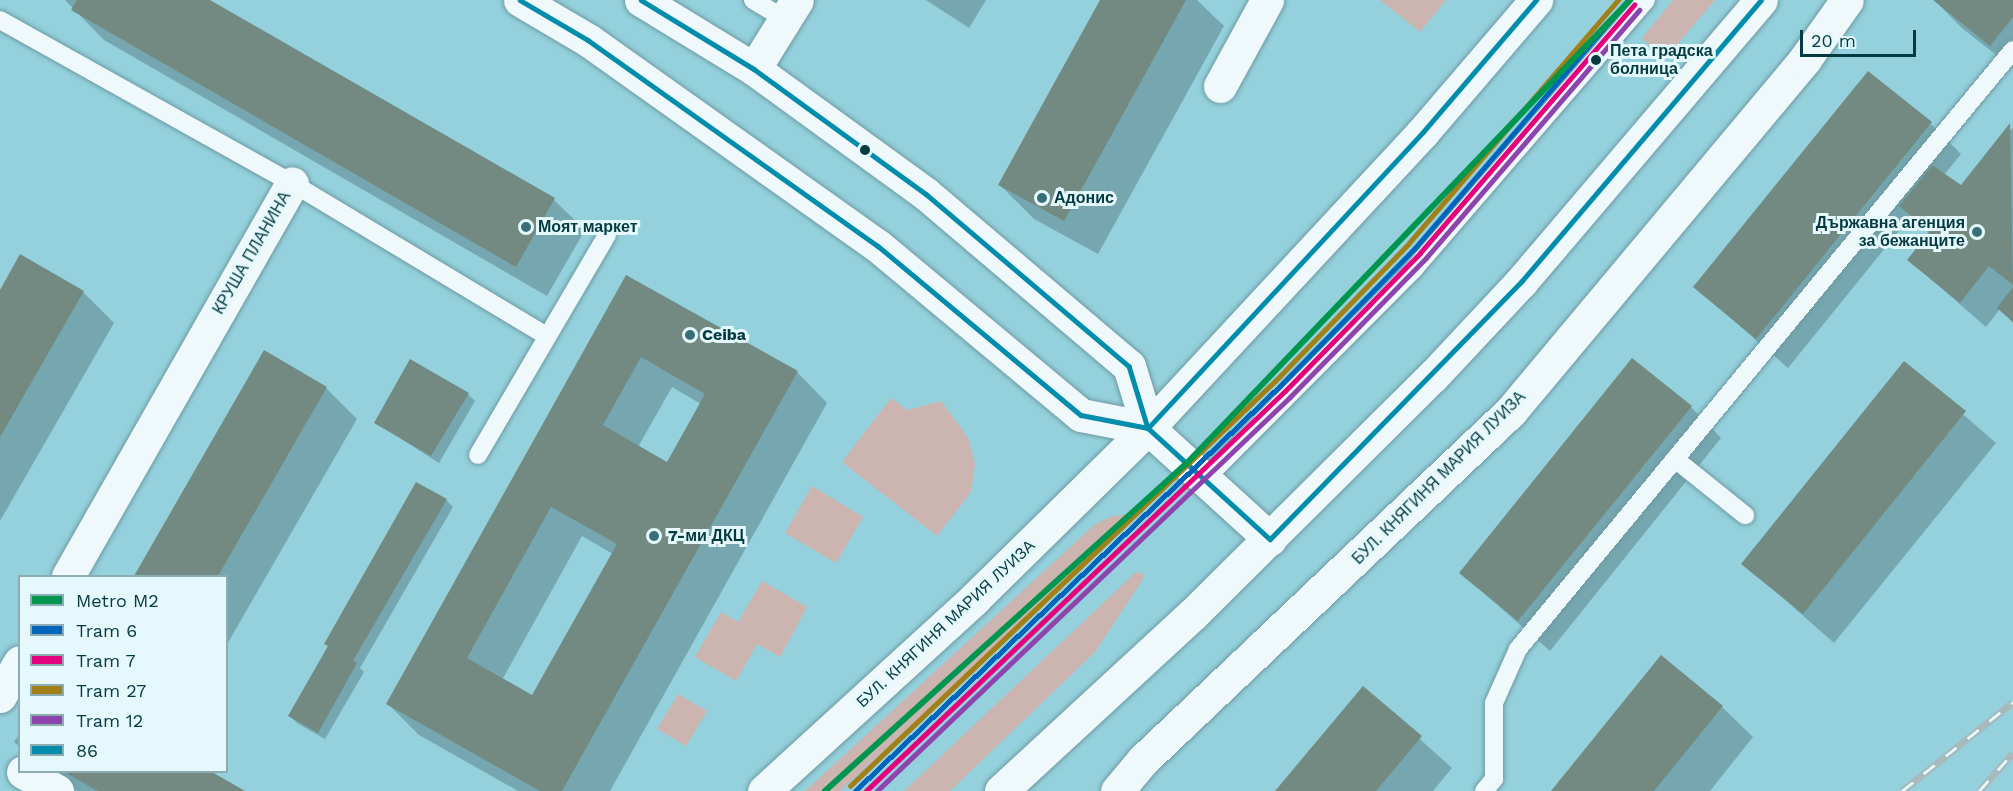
<!DOCTYPE html>
<meta charset="utf-8">
<style>
body{margin:0}
#map{position:relative;width:2013px;height:791px;overflow:hidden;background:#94d1dc;font-family:"Work Sans",sans-serif}
div>[style]{position:absolute}
.green>*{inset:0;background:#ccb4b0}
.shadow>*{inset:0;background:#0003}
.building>*{inset:0;background:#728a82}
.roads{filter:drop-shadow(0 0 2px #6d9aa2) drop-shadow(0 0 2px #6d9aa2)}
.service>*{height:18px;margin:-9px;padding:0 9px;transform-origin:9px;border-radius:9px;background:#eff8fa}
.minor>*{height:33px;margin:-16.5px;padding:0 16.5px;transform-origin:16.5px;border-radius:16.5px;background:#eff8fa}
.primary>*{height:33px;margin:-16.5px;padding:0 16.5px;transform-origin:16.5px;border-radius:16.5px;background:#eff8fa}
.rail>*{height:7px;margin-top:-3.5px;transform-origin:0;background:repeating-linear-gradient(90deg,#e5f9fc 0 14px,#a8b8bb 0 28px);box-sizing:border-box;border-block:2px solid #a8b8bb}
.bus-1>*{height:4.5px;margin:-2.25px;padding:0 2.25px;transform-origin:2.25px;border-radius:2.25px;background:#018dab}
.tram-1>*{height:4.5px;margin:-2.25px;padding:0 2.25px;transform-origin:2.25px;border-radius:2.25px;background:#0065bd}
.tram-2>*{height:4.5px;margin:-2.25px;padding:0 2.25px;transform-origin:2.25px;border-radius:2.25px;background:#e5007d}
.tram-3>*{height:4.5px;margin:-2.25px;padding:0 2.25px;transform-origin:2.25px;border-radius:2.25px;background:#a28017}
.tram-4>*{height:4.5px;margin:-2.25px;padding:0 2.25px;transform-origin:2.25px;border-radius:2.25px;background:#8e44ad}
.metro-1>*{height:6px;margin:-3px;padding:0 3px;transform-origin:3px;border-radius:3px;background:#01964f}
.dots>*{width:16px;height:16px;translate:-50% -50%;box-sizing:border-box;border:3px solid #e5f9fc;border-radius:50%}
span{translate:-50% -50%;white-space:nowrap;text-align:center;line-height:1.15;-webkit-text-stroke:6px #e5f9fc;paint-order:stroke}
.stop-label{font-size:16px;color:#043a42;font-weight:700}
.left{translate:0 -50%;text-align:left}
.poi-label{font-size:16px;color:#043a42;font-weight:700}
.right{translate:-100% -50%;text-align:right}
.street-label{font-size:16px;color:#043a42}
.legend{position:absolute;left:18px;top:575px;width:210px;height:198px;box-sizing:border-box;background:#e5f9fc;border:2px solid #8badb2;margin:0;padding:8px 10px;list-style:none;font-size:18px;color:#043a42}
.legend li{display:flex;align-items:center;gap:12px;height:30px}
.legend b{width:30px;border:2px solid #8badb2}
.scale{position:absolute;left:1800px;top:30px;width:116px;height:27px;box-sizing:border-box;border:3px solid #043a42;border-top:0;padding-left:8px;font-size:18px;line-height:21px;white-space:nowrap;color:#043a42;-webkit-text-stroke:4px #e5f9fc;paint-order:stroke}
</style>
<div id="map">
<div class="green">
<div style="clip-path:polygon(1380px 0,1446px 0,1420px 32px)"></div>
<div style="clip-path:polygon(1673px 0,1715px 0,1664px 60px,1642px 38px)"></div>
<div style="clip-path:polygon(891px 398px,907px 410px,941px 401px,968px 438px,975px 464px,971px 492px,937px 536px,842px 462px)"></div>
<div style="clip-path:polygon(812px 486px,863px 517px,836px 563px,785px 533px)"></div>
<div style="clip-path:polygon(1143px 511px,840px 791px,805px 791px,1094px 525px,1110px 517px)"></div>
<div style="clip-path:polygon(1136px 572px,1144px 574px,1143px 579px,1095px 652px,950px 791px,904px 791px)"></div>
<div style="clip-path:polygon(762px 581px,807px 607px,780px 657px,757px 644px,736px 681px,695px 657px,721px 612px,738px 622px)"></div>
<div style="clip-path:polygon(678px 694px,707px 711px,686px 746px,657px 729px)"></div>
</div>
<div class="shadow">
<div style="clip-path:polygon(65px 0,207px 0,554px 200px,585px 230px,547px 296px,104px 40px)"></div>
<div style="clip-path:polygon(926px 0,986px 0,969px 28px)"></div>
<div style="clip-path:polygon(1102px 0,1197px 0,1224px 26px,1098px 254px,1034px 219px,1000px 185px)"></div>
<div style="clip-path:polygon(1934px 0,2013px 0,2013px 68px,1963px 29px)"></div>
<div style="clip-path:polygon(1931px 124px,1961px 154px,1944px 175px,1961px 187px,2013px 127px,2013px 323px,2000px 309px,1986px 327px,1909px 260px,1930px 234px,1911px 216px,1788px 368px,1695px 287px)"></div>
<div style="clip-path:polygon(evenodd,627px 277px,797px 372px,827px 403px,610px 791px,518px 791px,419px 735px,388px 704px,627px 277px,672px 387px,701px 404px,667px 464px,638px 447px,672px 387px,627px 277px,582px 536px,613px 554px,533px 697px,502px 680px,582px 536px)"></div>
<div style="clip-path:polygon(83px 292px,114px 323px,0 521px,0 293px)"></div>
<div style="clip-path:polygon(264px 352px,326px 388px,357px 419px,226px 646px,226px 576px,136px 576px)"></div>
<div style="clip-path:polygon(1904px 363px,1996px 443px,1834px 643px,1743px 563px)"></div>
<div style="clip-path:polygon(468px 394px,475px 401px,439px 463px,376px 423px)"></div>
<div style="clip-path:polygon(1691px 407px,1721px 438px,1550px 651px,1461px 573px)"></div>
<div style="clip-path:polygon(446px 500px,453px 507px,360px 668px,364px 672px,325px 739px,297px 723px,290px 716px,329px 647px)"></div>
<div style="clip-path:polygon(1363px 688px,1452px 768px,1433px 791px,1277px 791px)"></div>
<div style="clip-path:polygon(1722px 707px,1753px 737px,1710px 791px,1553px 791px)"></div>
<div style="clip-path:polygon(20px 733px,20px 747px,14px 742px)"></div>
<div style="clip-path:polygon(44px 772px,209px 772px,242px 791px,78px 791px)"></div>
</div>
<div class="building">
<div style="clip-path:polygon(77px 0,210px 0,555px 198px,516px 267px,71px 10px)"></div>
<div style="clip-path:polygon(1100px 0,1186px 0,1064px 221px,998px 185px)"></div>
<div style="clip-path:polygon(1933px 0,2013px 0,2013px 17px,1990px 46px)"></div>
<div style="clip-path:polygon(1868px 71px,1932px 122px,1756px 339px,1693px 287px)"></div>
<div style="clip-path:polygon(2010px 123px,2013px 285px,1989px 266px,1960px 303px,1907px 260px,1930px 231px,1899px 206px,1932px 165px,1961px 185px)"></div>
<div style="clip-path:polygon(20px 254px,84px 291px,0 437px,0 290px)"></div>
<div style="clip-path:polygon(evenodd,626px 275px,798px 371px,562px 791px,540px 791px,386px 704px,626px 275px,641px 357px,705px 394px,667px 462px,603px 425px,641px 357px,626px 275px,551px 507px,617px 544px,532px 695px,467px 658px,551px 507px)"></div>
<div style="clip-path:polygon(2013px 287px,2013px 322px,1997px 308px)"></div>
<div style="clip-path:polygon(264px 350px,327px 387px,218px 576px,134px 576px)"></div>
<div style="clip-path:polygon(1632px 358px,1692px 406px,1518px 621px,1459px 573px)"></div>
<div style="clip-path:polygon(410px 359px,469px 393px,431px 456px,374px 423px)"></div>
<div style="clip-path:polygon(1904px 361px,1966px 411px,1803px 614px,1741px 564px)"></div>
<div style="clip-path:polygon(416px 482px,447px 499px,353px 661px,357px 663px,318px 733px,288px 716px,328px 646px,324px 644px)"></div>
<div style="clip-path:polygon(1661px 655px,1723px 706px,1654px 791px,1551px 791px)"></div>
<div style="clip-path:polygon(1363px 686px,1422px 736px,1376px 791px,1275px 791px)"></div>
<div style="clip-path:polygon(64px 772px,212px 772px,245px 791px,98px 791px)"></div>
</div>
<div class="roads">
<div class="service">
<div style="left:753px;top:0;width:37px;rotate:31deg"></div>
<div style="left:0;top:20px;width:334px;rotate:29.2deg"></div>
<div style="left:292px;top:183px;width:297px;rotate:31deg"></div>
<div style="left:478px;top:455px;width:255px;rotate:-59.6deg"></div>
<div style="left:1675px;top:459px;width:90px;rotate:38.7deg"></div>
<div style="left:1205px;top:479px;width:296px;rotate:-45.1deg"></div>
<div style="left:1414px;top:269px;width:355px;rotate:-49.2deg"></div>
<div style="left:1484px;top:791px;width:16px;rotate:-50deg"></div>
<div style="left:1494px;top:779px;width:76px;rotate:-90deg"></div>
<div style="left:1494px;top:703px;width:59px;rotate:-66deg"></div>
<div style="left:1518px;top:649px;width:777px;rotate:-50.43deg"></div>
</div>
<div class="minor">
<div style="left:754px;top:69px;width:81px;rotate:-58.1deg"></div>
<div style="left:1220px;top:86px;width:98px;rotate:-61.3deg"></div>
<div style="left:68px;top:576px;width:452px;rotate:-60.3deg"></div>
<div style="left:0;top:696px;width:39px;rotate:-60deg"></div>
<div style="left:23px;top:772px;width:39px;rotate:29deg"></div>
<div style="left:1117px;top:791px;width:40px;rotate:-50deg"></div>
<div style="left:1143px;top:760px;width:507px;rotate:-43.48deg"></div>
<div style="left:1511px;top:411px;width:459px;rotate:-50.1deg"></div>
<div style="left:1805px;top:59px;width:72px;rotate:-54.6deg"></div>
</div>
<div class="primary">
<div style="left:520px;top:0;width:79px;rotate:30.5deg"></div>
<div style="left:588px;top:40px;width:356px;rotate:35.4deg"></div>
<div style="left:878px;top:246px;width:264px;rotate:39.8deg"></div>
<div style="left:1081px;top:415px;width:68px;rotate:11deg"></div>
<div style="left:1148px;top:428px;width:165px;rotate:42.3deg"></div>
<div style="left:641px;top:0;width:132px;rotate:31.4deg"></div>
<div style="left:754px;top:69px;width:213px;rotate:36deg"></div>
<div style="left:926px;top:194px;width:266px;rotate:40.3deg"></div>
<div style="left:1129px;top:366px;width:65px;rotate:73deg"></div>
<div style="left:764px;top:791px;width:285px;rotate:-42.4deg"></div>
<div style="left:974px;top:599px;width:244px;rotate:-44.5deg"></div>
<div style="left:1148px;top:428px;width:404px;rotate:-47.1deg"></div>
<div style="left:1423px;top:132px;width:174px;rotate:-49.4deg"></div>
<div style="left:1001px;top:791px;width:261px;rotate:-42.7deg"></div>
<div style="left:1193px;top:614px;width:338px;rotate:-44.8deg"></div>
<div style="left:1433px;top:376px;width:129px;rotate:-46.9deg"></div>
<div style="left:1521px;top:282px;width:370px;rotate:-49.6deg"></div>
</div>
</div>
<div class="rail">
<div style="left:1902px;top:791px;width:142px;rotate:-38.7deg"></div>
<div style="left:1979px;top:791px;width:51px;rotate:-48.2deg"></div>
</div>
<div class="bus-1">
<div style="left:520px;top:0;width:79px;rotate:30.5deg"></div>
<div style="left:588px;top:40px;width:356px;rotate:35.4deg"></div>
<div style="left:878px;top:246px;width:264px;rotate:39.8deg"></div>
<div style="left:1081px;top:415px;width:68px;rotate:11deg"></div>
<div style="left:1148px;top:428px;width:165px;rotate:42.3deg"></div>
<div style="left:1270px;top:539px;width:359px;rotate:-45.7deg"></div>
<div style="left:1521px;top:282px;width:370px;rotate:-49.6deg"></div>
<div style="left:641px;top:0;width:132px;rotate:31.4deg"></div>
<div style="left:754px;top:69px;width:213px;rotate:36deg"></div>
<div style="left:926px;top:194px;width:266px;rotate:40.3deg"></div>
<div style="left:1129px;top:366px;width:65px;rotate:73deg"></div>
<div style="left:1148px;top:428px;width:404px;rotate:-47.1deg"></div>
<div style="left:1423px;top:132px;width:174px;rotate:-49.4deg"></div>
</div>
<div class="tram-1">
<div style="left:855px;top:791px;width:587px;rotate:-43.62deg"></div>
<div style="left:1280px;top:386px;width:193px;rotate:-45.6deg"></div>
<div style="left:1415px;top:248px;width:327px;rotate:-49.3deg"></div>
</div>
<div class="tram-2">
<div style="left:866px;top:791px;width:579px;rotate:-43.67deg"></div>
<div style="left:1285px;top:391px;width:193px;rotate:-45.6deg"></div>
<div style="left:1420px;top:253px;width:328px;rotate:-49.2deg"></div>
</div>
<div class="tram-3">
<div style="left:850px;top:786px;width:587px;rotate:-43.62deg"></div>
<div style="left:1275px;top:381px;width:192px;rotate:-45.8deg"></div>
<div style="left:1409px;top:243px;width:321px;rotate:-49.3deg"></div>
</div>
<div class="tram-4">
<div style="left:877px;top:791px;width:571px;rotate:-43.65deg"></div>
<div style="left:1290px;top:397px;width:194px;rotate:-45.6deg"></div>
<div style="left:1426px;top:258px;width:327px;rotate:-49.3deg"></div>
</div>
<div class="metro-1">
<div style="left:825px;top:791px;width:487px;rotate:-42.2deg"></div>
<div style="left:1186px;top:464px;width:642px;rotate:-46.26deg"></div>
</div>
<div class="dots">
<div style="left:1596px;top:60px;background:#043a42"></div>
<div style="left:865px;top:150px;background:#043a42"></div>
<div style="left:1042px;top:198px;background:#366f78"></div>
<div style="left:526px;top:227px;background:#366f78"></div>
<div style="left:1977px;top:232px;background:#366f78"></div>
<div style="left:690px;top:335px;background:#366f78"></div>
<div style="left:654px;top:536px;background:#366f78"></div>
</div>
<div class="stop-label">
<span class="left" style="left:1610px;top:60px">Пета градска<br>болница</span>
</div>
<div class="poi-label">
<span class="left" style="left:1054px;top:198px">Адонис</span>
<span class="right" style="left:1965px;top:232px">Държавна агенция<br>за бежанците</span>
<span class="left" style="left:538px;top:227px">Моят маркет</span>
<span class="left" style="left:702px;top:335px">Ceiba</span>
<span class="left" style="left:668px;top:536px">7-ми ДКЦ</span>
</div>
<div class="street-label">
<span style="left:252px;top:253px;rotate:-60deg">КРУША ПЛАНИНА</span>
<span style="left:1439px;top:478px;rotate:-45deg">БУЛ. КНЯГИНЯ МАРИЯ ЛУИЗА</span>
<span style="left:946px;top:624px;rotate:-43deg">БУЛ. КНЯГИНЯ МАРИЯ ЛУИЗА</span>
</div>
<ul class="legend">
<li><b style="height:8px;background:#01964f"></b>Metro M2</li>
<li><b style="height:8px;background:#0065bd"></b>Tram 6</li>
<li><b style="height:8px;background:#e5007d"></b>Tram 7</li>
<li><b style="height:8px;background:#a28017"></b>Tram 27</li>
<li><b style="height:8px;background:#8e44ad"></b>Tram 12</li>
<li><b style="height:8px;background:#018dab"></b>86</li>
</ul>
<div class="scale">20 m</div>
</div>
